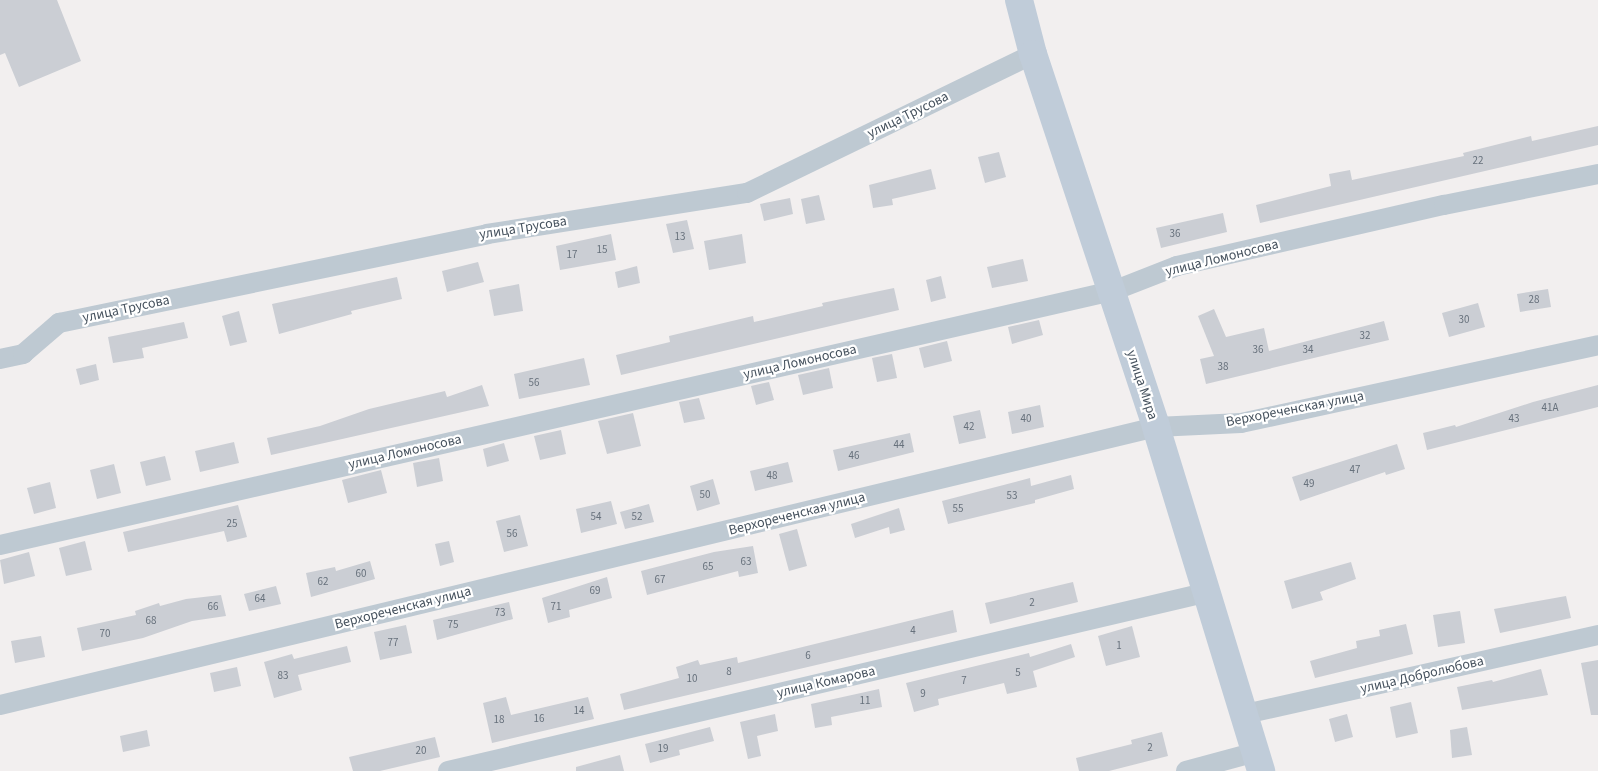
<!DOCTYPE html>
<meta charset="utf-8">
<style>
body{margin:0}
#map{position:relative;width:1598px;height:771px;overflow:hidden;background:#f2efef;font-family:"Source Sans 3",sans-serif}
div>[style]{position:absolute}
.building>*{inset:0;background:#cbced4}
.street>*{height:20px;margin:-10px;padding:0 10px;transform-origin:10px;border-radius:10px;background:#bec9d2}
.secondary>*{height:28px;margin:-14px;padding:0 14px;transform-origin:14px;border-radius:14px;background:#c0ccd9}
span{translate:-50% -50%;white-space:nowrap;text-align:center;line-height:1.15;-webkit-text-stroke:4.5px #fff;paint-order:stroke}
.number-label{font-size:11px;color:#67717c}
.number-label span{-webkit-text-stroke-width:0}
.street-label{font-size:14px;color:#46525e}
</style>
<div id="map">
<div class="building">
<div style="clip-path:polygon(0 0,57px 0,81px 61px,19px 87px,5px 53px,0 55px)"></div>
<div style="clip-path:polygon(1598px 126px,1598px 145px,1260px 223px,1256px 205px,1331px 186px,1329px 174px,1350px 170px,1352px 180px,1464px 156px,1463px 153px,1531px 136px,1532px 141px)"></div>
<div style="clip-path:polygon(999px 152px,1006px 177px,985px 183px,978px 157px)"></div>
<div style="clip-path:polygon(931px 169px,936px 189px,892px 199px,893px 205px,873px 208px,869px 185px)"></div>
<div style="clip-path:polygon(819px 195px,825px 220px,806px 224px,801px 199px)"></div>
<div style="clip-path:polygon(790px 198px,793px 214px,764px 221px,760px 204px)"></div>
<div style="clip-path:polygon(1223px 213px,1227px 232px,1161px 248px,1156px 228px)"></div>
<div style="clip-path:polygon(687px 220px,694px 249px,673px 253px,666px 224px)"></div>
<div style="clip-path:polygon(611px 234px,616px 260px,560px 270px,556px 246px)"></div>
<div style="clip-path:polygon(742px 234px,746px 263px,709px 270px,704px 241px)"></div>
<div style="clip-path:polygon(1023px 259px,1028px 281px,992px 288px,987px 267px)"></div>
<div style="clip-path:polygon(478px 262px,484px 282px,447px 292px,442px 271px)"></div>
<div style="clip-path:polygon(637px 266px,640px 283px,618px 288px,615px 272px)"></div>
<div style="clip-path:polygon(941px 276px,946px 298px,931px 302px,926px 280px)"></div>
<div style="clip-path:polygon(397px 277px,402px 299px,351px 311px,352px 314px,279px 334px,272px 304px)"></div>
<div style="clip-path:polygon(519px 284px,523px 311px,494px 316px,489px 290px)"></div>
<div style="clip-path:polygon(894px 288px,899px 310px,621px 375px,616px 355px,670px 342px,669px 336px,753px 316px,754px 322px,823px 306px,822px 303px)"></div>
<div style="clip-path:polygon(1548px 289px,1551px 307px,1520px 312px,1517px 294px)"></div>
<div style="clip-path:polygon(1478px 303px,1485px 327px,1449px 337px,1442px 313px)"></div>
<div style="clip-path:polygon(1214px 309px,1226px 337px,1264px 328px,1269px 351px,1384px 321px,1389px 340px,1206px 384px,1200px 359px,1214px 356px,1198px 316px)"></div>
<div style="clip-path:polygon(239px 311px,247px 342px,230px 346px,222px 316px)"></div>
<div style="clip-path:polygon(1039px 320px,1043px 335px,1012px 344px,1008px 327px)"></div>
<div style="clip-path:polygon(184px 322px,188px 338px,142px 348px,144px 358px,113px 363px,108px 337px)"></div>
<div style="clip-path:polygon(947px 341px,952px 361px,924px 368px,919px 348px)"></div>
<div style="clip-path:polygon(892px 354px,897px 378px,877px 382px,872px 358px)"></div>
<div style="clip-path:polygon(584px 358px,590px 385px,519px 399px,514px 374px)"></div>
<div style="clip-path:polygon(96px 364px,99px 380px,80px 385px,76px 369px)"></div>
<div style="clip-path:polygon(829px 368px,833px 388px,803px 395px,798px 375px)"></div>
<div style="clip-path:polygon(769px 382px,774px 400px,756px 405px,751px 386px)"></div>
<div style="clip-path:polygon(482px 385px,489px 406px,271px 455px,267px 438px,320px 426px,369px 409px,445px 391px,447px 397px)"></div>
<div style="clip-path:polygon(1598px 385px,1598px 407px,1427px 450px,1423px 433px,1455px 425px,1456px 427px,1533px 402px)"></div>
<div style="clip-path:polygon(699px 398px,705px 419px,684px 423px,679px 402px)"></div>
<div style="clip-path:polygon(1040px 405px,1044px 427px,1012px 434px,1008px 412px)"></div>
<div style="clip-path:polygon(980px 410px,986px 438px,959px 444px,953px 416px)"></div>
<div style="clip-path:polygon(633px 413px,641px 446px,607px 454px,598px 421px)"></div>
<div style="clip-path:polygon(561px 430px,566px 454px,540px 460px,534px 436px)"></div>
<div style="clip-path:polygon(910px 433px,914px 452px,838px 471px,833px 450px)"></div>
<div style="clip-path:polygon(234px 442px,239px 463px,200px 472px,195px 451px)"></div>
<div style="clip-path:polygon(504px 443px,509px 461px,487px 467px,483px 449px)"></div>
<div style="clip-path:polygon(1397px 444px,1405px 469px,1386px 475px,1385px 472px,1300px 501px,1292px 477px)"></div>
<div style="clip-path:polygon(165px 456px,171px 480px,146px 486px,140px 462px)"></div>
<div style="clip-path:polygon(439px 458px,443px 481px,417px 487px,413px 463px)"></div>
<div style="clip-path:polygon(788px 462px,793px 482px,755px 491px,750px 471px)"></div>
<div style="clip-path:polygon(114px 464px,121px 493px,97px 499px,90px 470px)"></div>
<div style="clip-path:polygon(381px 470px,387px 493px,348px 503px,342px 480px)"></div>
<div style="clip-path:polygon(1071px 475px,1074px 489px,1035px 500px,1035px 503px,948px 524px,942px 501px,1030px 478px,1031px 486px)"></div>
<div style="clip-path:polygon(713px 479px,720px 504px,697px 511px,690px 486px)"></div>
<div style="clip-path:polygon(50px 482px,56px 508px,34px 514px,27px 488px)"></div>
<div style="clip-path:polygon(611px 501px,617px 524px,581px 533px,576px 509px)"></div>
<div style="clip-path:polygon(649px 504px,654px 522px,625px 529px,620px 512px)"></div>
<div style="clip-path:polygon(238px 505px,247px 537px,227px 542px,224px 531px,128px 552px,123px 532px)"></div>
<div style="clip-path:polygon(899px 508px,905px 530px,890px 534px,889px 527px,855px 538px,851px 524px)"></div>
<div style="clip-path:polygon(520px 515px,528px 546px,504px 552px,496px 521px)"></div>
<div style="clip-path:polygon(797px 529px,807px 566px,789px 571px,779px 534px)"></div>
<div style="clip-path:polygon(85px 541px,92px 570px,66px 576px,59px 548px)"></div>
<div style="clip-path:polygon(449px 541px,454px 562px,440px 566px,435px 544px)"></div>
<div style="clip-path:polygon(753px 546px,758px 573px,739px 577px,738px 571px,647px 595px,641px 571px,714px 552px)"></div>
<div style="clip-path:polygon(29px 552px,35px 576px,4px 584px,0 560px)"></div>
<div style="clip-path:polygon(370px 561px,375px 579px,311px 597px,306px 573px,335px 567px,336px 571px)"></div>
<div style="clip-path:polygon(1351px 562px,1356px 579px,1320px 592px,1323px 600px,1292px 609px,1284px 581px)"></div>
<div style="clip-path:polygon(607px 577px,612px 598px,569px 610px,570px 617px,548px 623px,542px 598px)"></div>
<div style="clip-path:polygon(1073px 582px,1078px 602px,990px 624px,985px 603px)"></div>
<div style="clip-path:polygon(276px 586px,281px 604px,249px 611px,244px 594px)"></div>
<div style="clip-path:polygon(221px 595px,226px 616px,192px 621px,143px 638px,82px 651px,77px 628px,136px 615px,135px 611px,159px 603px,160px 606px,186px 599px)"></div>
<div style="clip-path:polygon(1566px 596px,1571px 618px,1500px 633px,1494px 609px)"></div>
<div style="clip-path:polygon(509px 602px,513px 619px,437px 640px,433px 620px)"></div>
<div style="clip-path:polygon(953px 610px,957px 632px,624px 710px,620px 694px,679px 678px,676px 667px,698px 660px,700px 665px,737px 657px,738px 663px)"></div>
<div style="clip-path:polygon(1460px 611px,1465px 643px,1438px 647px,1433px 615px)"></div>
<div style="clip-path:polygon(1406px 624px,1413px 654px,1315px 678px,1310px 661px,1357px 648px,1356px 641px,1380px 636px,1379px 630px)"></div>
<div style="clip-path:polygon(406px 625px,412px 653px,380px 660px,374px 632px)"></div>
<div style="clip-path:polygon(1132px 626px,1140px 657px,1106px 666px,1098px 636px)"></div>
<div style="clip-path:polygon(41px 636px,45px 657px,15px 663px,11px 641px)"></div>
<div style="clip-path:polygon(1071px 644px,1075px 657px,1033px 671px,1037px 687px,1007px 694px,1004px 683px,938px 699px,939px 705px,914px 712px,906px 683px,1029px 653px,1030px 657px)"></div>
<div style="clip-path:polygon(347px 646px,351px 662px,298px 675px,302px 690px,274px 698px,264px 662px,292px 654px,294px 659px)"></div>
<div style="clip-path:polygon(1598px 660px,1598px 715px,1591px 715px,1581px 663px)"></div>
<div style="clip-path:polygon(237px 667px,241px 686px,214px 692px,210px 673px)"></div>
<div style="clip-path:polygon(1541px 669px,1548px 695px,1462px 710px,1457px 687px,1492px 680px,1493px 682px)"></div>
<div style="clip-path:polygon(879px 689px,882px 707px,831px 717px,832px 725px,815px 728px,811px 704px)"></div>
<div style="clip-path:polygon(506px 697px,511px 715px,588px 697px,594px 719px,492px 743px,483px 703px)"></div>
<div style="clip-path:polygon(1411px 702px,1418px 733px,1396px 738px,1390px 707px)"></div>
<div style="clip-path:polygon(775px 714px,778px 731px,757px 736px,761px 756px,748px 759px,740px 722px)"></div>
<div style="clip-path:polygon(1347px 714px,1353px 737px,1335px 742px,1329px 719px)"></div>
<div style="clip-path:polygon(710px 727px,714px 741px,679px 750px,680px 755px,650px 763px,645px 744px)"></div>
<div style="clip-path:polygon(1467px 727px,1472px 755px,1452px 758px,1450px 730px)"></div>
<div style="clip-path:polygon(147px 730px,150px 746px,123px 752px,120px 736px)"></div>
<div style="clip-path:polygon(1162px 732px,1168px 756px,1109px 771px,1079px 771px,1076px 758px,1132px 744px,1131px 740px)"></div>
<div style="clip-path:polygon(435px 737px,440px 757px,380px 771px,353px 771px,349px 757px)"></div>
<div style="clip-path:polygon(620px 755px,624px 771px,576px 771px,576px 767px)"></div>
</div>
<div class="street">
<div style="left:0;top:359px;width:24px;rotate:-12deg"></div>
<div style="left:23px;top:354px;width:48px;rotate:-40.7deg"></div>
<div style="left:59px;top:323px;width:437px;rotate:-11.7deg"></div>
<div style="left:487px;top:234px;width:263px;rotate:-9deg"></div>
<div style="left:747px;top:193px;width:318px;rotate:-25.9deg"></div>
<div style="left:0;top:545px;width:1142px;rotate:-12.86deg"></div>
<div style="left:1113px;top:291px;width:69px;rotate:-21.3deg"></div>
<div style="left:1177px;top:266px;width:274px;rotate:-12.9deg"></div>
<div style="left:1444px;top:205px;width:157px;rotate:-11.4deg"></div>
<div style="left:0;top:705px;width:1189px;rotate:-13.52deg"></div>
<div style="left:1156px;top:427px;width:85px;rotate:-2.7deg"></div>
<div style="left:1241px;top:423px;width:365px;rotate:-12.3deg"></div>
<div style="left:1245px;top:714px;width:362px;rotate:-12.6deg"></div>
<div style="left:448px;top:771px;width:777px;rotate:-13.25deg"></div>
<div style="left:1186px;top:771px;width:73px;rotate:-15.2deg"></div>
</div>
<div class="secondary">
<div style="left:1019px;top:0;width:56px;rotate:75.5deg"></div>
<div style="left:1033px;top:54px;width:393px;rotate:71.7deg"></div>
<div style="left:1156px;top:427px;width:360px;rotate:73deg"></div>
</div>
<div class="number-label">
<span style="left:1478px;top:161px">22</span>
<span style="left:1175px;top:234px">36</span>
<span style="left:680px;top:237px">13</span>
<span style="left:602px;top:250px">15</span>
<span style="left:572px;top:255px">17</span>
<span style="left:1534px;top:300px">28</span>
<span style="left:1464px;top:320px">30</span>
<span style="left:1365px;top:336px">32</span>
<span style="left:1258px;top:350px">36</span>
<span style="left:1308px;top:350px">34</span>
<span style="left:1223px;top:367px">38</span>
<span style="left:534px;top:383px">56</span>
<span style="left:1550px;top:408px">41А</span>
<span style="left:1026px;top:419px">40</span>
<span style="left:1514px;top:419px">43</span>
<span style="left:969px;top:427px">42</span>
<span style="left:899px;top:445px">44</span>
<span style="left:854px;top:456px">46</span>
<span style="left:1355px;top:470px">47</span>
<span style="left:772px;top:476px">48</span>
<span style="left:1309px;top:484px">49</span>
<span style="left:705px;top:495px">50</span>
<span style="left:1012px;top:496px">53</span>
<span style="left:958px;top:509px">55</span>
<span style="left:596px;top:517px">54</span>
<span style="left:637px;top:517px">52</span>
<span style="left:232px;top:524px">25</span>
<span style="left:512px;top:534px">56</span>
<span style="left:746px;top:562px">63</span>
<span style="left:708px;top:567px">65</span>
<span style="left:361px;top:574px">60</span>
<span style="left:660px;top:580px">67</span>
<span style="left:323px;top:582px">62</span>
<span style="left:595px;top:591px">69</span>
<span style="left:260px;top:599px">64</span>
<span style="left:1032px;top:603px">2</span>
<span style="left:213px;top:607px">66</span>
<span style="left:556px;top:607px">71</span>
<span style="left:500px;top:613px">73</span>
<span style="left:151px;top:621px">68</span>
<span style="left:453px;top:625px">75</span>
<span style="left:913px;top:631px">4</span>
<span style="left:105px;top:634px">70</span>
<span style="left:393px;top:643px">77</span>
<span style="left:1119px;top:646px">1</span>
<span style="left:808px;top:656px">6</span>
<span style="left:729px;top:672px">8</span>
<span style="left:1018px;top:673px">5</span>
<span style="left:283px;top:676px">83</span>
<span style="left:692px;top:679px">10</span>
<span style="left:964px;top:681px">7</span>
<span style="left:923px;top:694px">9</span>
<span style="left:865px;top:701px">11</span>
<span style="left:579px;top:711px">14</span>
<span style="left:539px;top:719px">16</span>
<span style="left:499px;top:720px">18</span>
<span style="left:1150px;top:748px">2</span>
<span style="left:663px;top:749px">19</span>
<span style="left:421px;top:751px">20</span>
</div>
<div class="street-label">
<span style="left:908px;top:115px;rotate:-26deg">улица Трусова</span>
<span style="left:523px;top:228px;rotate:-9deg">улица Трусова</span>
<span style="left:1222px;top:258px;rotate:-14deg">улица Ломоносова</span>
<span style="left:126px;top:309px;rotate:-12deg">улица Трусова</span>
<span style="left:800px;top:362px;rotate:-13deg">улица Ломоносова</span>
<span style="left:1142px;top:385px;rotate:72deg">улица Мира</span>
<span style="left:1295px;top:409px;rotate:-11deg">Верхореченская улица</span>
<span style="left:405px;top:452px;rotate:-13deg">улица Ломоносова</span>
<span style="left:797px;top:514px;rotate:-14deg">Верхореченская улица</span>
<span style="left:403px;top:608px;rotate:-14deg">Верхореченская улица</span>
<span style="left:1422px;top:675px;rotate:-13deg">улица Добролюбова</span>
<span style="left:826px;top:682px;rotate:-13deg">улица Комарова</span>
</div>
</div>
